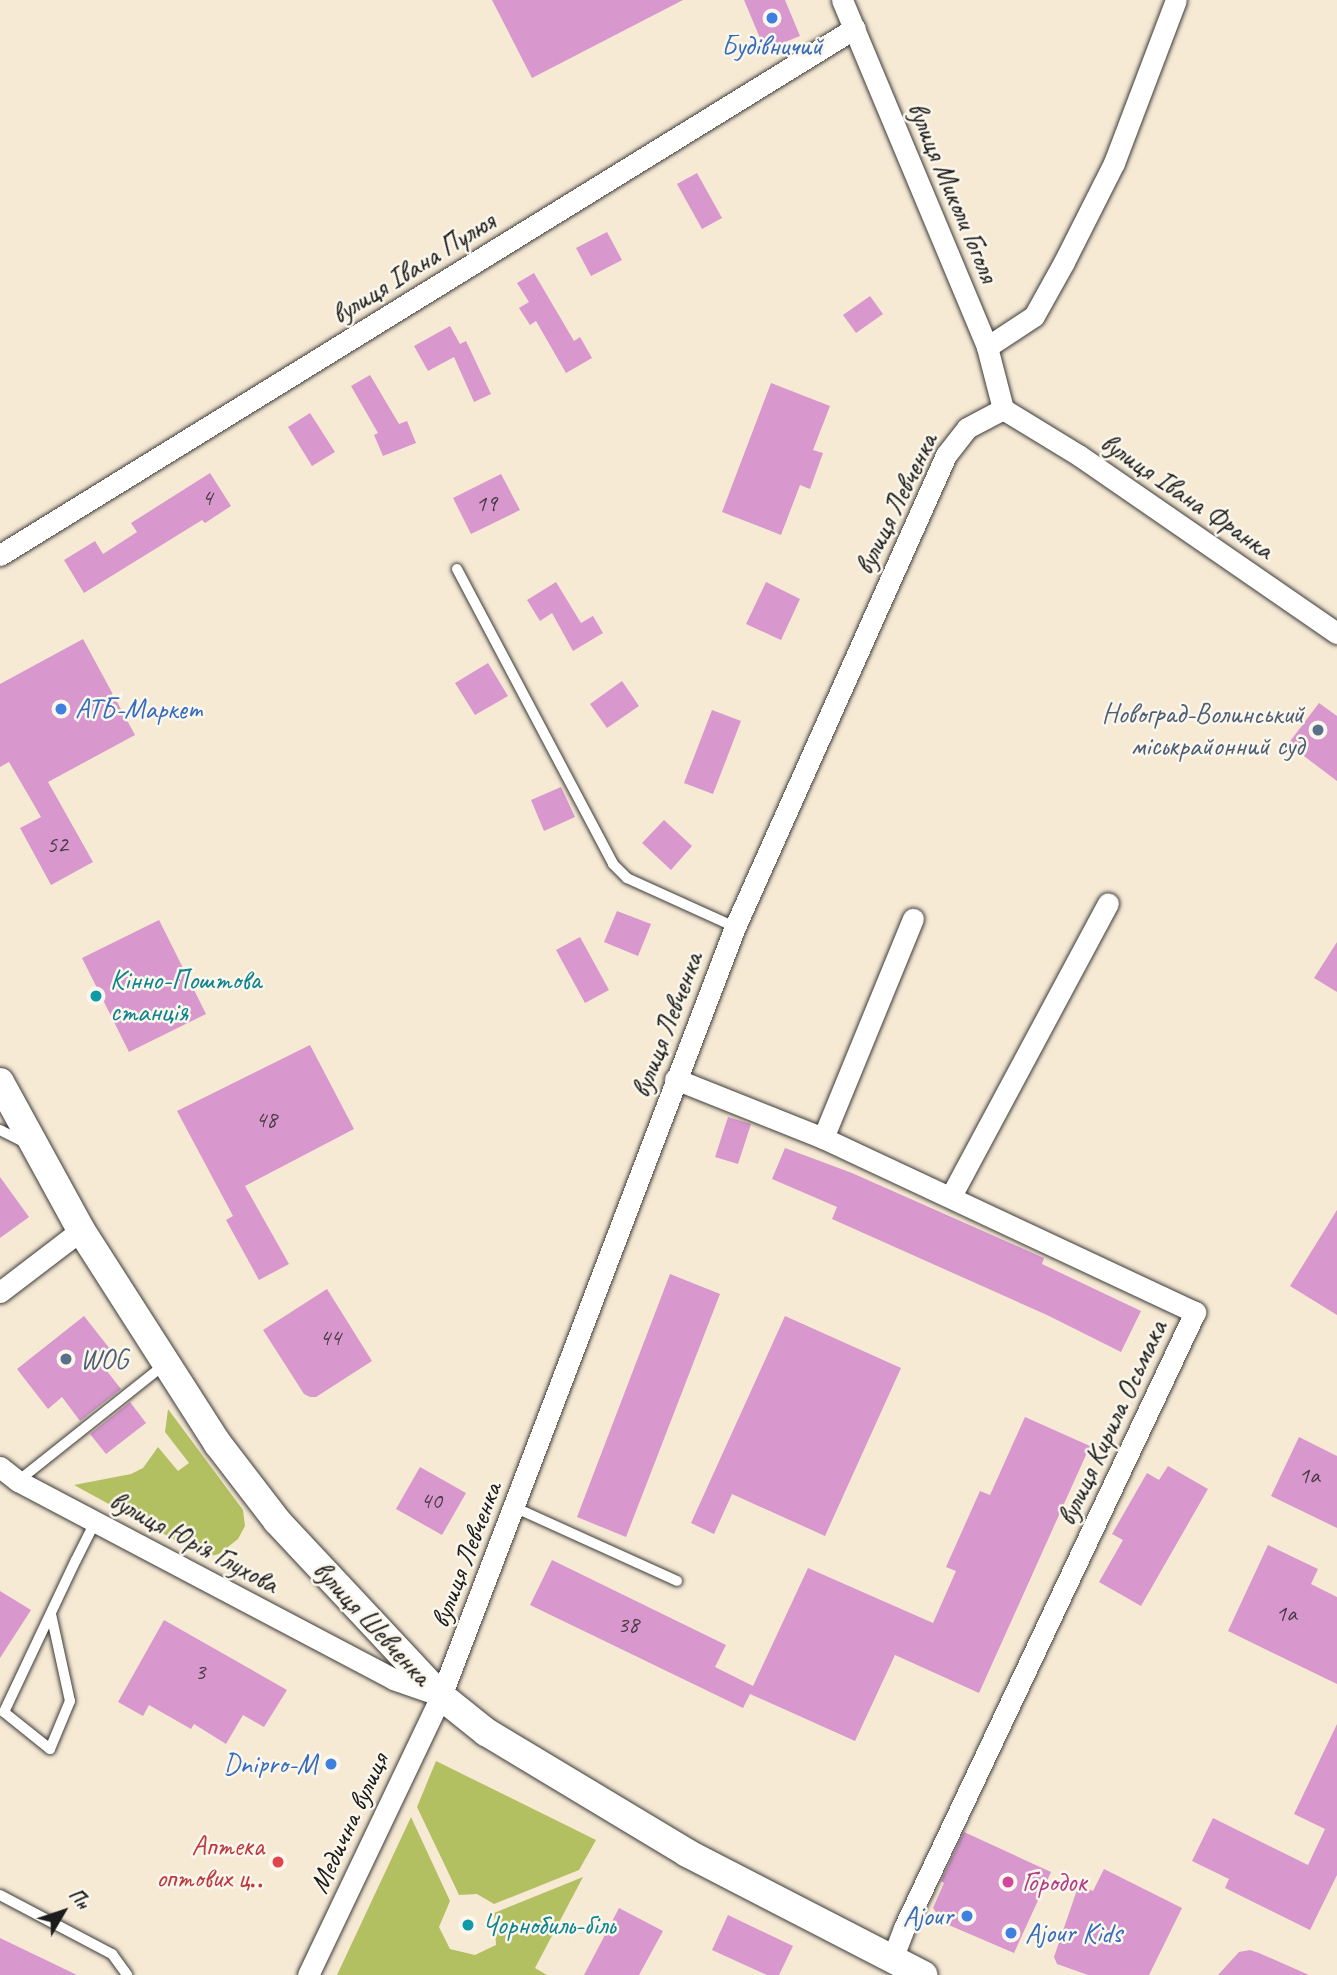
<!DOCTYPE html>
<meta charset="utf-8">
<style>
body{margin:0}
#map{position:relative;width:1337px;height:1975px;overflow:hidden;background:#f6ead5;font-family:Caveat,sans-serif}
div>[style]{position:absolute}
.green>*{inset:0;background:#b3c061}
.building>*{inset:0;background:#d898ce}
.roads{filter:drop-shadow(0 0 2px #3d3b38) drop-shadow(0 0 2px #3d3b38)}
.service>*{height:10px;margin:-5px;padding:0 5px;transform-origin:5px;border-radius:5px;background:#fff}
.minor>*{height:21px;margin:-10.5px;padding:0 10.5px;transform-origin:10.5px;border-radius:10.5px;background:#fff}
.secondary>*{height:28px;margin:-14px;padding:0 14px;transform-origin:14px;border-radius:14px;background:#fff}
.dots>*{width:19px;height:19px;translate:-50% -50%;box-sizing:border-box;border:4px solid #fbf7ec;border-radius:50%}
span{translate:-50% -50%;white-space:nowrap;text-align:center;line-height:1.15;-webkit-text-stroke:5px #fbf7ec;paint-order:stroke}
.number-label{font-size:24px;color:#4b3b48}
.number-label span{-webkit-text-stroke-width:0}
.shop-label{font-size:28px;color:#366cbe}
.left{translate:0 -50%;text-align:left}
.right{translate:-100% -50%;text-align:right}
.street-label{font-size:28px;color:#1c1c1c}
.service-label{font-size:28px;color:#4e5e75}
.culture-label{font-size:28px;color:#0d838f}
.health-label{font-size:28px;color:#be3a42}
.hotel-label{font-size:28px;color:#b23c85}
.north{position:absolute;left:28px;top:1877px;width:70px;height:70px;-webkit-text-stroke:5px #fbf7ec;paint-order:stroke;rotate:51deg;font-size:19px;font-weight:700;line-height:28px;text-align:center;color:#1c1c1c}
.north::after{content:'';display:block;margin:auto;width:24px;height:32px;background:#1c1c1c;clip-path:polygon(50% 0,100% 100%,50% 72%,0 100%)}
</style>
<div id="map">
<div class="green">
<div style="clip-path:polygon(168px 1409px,243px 1510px,245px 1526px,238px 1539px,219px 1554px,206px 1557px,74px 1485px,131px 1474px,143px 1468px,158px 1447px,178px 1471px,189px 1463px,165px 1432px)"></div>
<div style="clip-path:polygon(436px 1761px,596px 1840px,579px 1870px,494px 1904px,477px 1894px,459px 1895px,417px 1807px)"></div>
<div style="clip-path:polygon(411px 1817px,450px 1901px,439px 1927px,450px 1949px,475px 1955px,496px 1945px,494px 1913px,583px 1877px,535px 1968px,547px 1975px,337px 1975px)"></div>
</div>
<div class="building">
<div style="clip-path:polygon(492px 0,683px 0,532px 78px)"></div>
<div style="clip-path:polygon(744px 0,785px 0,800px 36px,765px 50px)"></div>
<div style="clip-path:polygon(697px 173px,722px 218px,702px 229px,677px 184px)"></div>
<div style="clip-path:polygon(607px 232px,622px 260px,591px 276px,576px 248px)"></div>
<div style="clip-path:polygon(534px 273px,574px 341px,580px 337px,592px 358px,566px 373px,536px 321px,530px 325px,519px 308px,529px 302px,517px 283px)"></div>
<div style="clip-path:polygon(870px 296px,883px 314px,856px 333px,843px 315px)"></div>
<div style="clip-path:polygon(450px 326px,460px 344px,466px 341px,491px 394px,474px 402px,454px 357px,428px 371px,414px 346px)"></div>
<div style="clip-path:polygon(370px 375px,399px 424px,407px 421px,416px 443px,383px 456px,374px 435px,378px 433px,351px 386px)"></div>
<div style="clip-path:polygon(771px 383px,830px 406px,813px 450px,823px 453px,810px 489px,800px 485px,781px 535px,722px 512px)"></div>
<div style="clip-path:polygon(310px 413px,335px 452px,312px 466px,288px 427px)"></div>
<div style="clip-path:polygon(210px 473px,231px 506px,205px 523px,202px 520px,84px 593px,64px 560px,95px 541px,103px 554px,137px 532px,131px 523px)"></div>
<div style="clip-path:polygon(501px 474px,520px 510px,471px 534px,453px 498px)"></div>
<div style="clip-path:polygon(556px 582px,581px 623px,593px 616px,603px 633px,573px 651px,552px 613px,540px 621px,527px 600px)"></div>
<div style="clip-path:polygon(766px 582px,800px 599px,781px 640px,746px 624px)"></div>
<div style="clip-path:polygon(83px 639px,135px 735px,48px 782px,93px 862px,51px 885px,20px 828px,41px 817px,9px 762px,0 767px,0 684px)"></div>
<div style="clip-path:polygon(488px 663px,508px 696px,475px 715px,455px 683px)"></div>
<div style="clip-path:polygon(622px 681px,639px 706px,607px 728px,590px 704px)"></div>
<div style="clip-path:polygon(1319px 703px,1337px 716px,1337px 781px,1288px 744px)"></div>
<div style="clip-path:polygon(712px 710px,741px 721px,713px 794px,684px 783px)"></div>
<div style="clip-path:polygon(561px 787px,575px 817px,544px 831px,531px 800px)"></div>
<div style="clip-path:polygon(664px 820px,692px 846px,671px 870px,642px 843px)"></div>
<div style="clip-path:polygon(617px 911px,651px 924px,638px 956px,604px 942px)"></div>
<div style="clip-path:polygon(159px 920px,206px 1014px,129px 1052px,82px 958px)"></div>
<div style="clip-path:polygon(580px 937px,609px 990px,585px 1003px,556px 950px)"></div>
<div style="clip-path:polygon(1337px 942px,1337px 992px,1314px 978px)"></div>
<div style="clip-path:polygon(310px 1045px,354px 1129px,245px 1186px,289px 1264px,259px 1280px,226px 1220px,233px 1216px,177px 1111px)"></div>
<div style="clip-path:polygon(728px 1117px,751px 1124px,738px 1164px,715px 1157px)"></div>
<div style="clip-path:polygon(785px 1148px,852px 1173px,1044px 1258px,1042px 1264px,1141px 1311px,1121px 1352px,1047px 1315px,832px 1219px,837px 1207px,772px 1179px)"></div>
<div style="clip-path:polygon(0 1177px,29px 1217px,0 1238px)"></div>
<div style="clip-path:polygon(1337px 1210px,1337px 1315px,1290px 1286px)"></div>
<div style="clip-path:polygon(670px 1274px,720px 1294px,626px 1537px,577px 1517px)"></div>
<div style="clip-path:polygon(327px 1289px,372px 1361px,316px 1397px,310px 1397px,304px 1394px,263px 1330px)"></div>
<div style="clip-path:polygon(84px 1316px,110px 1349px,101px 1355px,107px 1363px,103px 1366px,121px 1389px,80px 1421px,62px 1397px,48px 1409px,17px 1369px)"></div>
<div style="clip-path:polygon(785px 1316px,901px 1368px,825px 1536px,732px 1494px,714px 1534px,691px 1523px)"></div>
<div style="clip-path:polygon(130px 1402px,146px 1423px,106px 1454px,90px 1434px)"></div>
<div style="clip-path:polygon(1025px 1417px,1090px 1446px,979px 1693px,895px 1655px,855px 1741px,750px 1694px,743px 1708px,530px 1605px,552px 1560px,726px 1645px,715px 1667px,753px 1686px,808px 1568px,933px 1623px,956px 1571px,946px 1567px,980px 1491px,990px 1495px)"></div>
<div style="clip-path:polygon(1299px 1437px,1337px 1456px,1337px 1528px,1271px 1496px)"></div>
<div style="clip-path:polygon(1168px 1466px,1208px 1489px,1141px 1606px,1099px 1582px,1123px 1540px,1112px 1534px,1147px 1473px,1159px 1480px)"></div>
<div style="clip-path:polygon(420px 1467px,466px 1493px,442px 1535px,396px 1509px)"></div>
<div style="clip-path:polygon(1268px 1545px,1318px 1569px,1311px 1584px,1337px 1597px,1337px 1684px,1228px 1631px)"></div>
<div style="clip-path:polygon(0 1591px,31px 1610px,0 1658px)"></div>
<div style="clip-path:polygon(164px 1620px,287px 1690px,264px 1727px,243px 1715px,226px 1744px,194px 1724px,191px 1729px,149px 1705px,143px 1716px,118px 1702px)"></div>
<div style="clip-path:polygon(1337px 1724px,1337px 1875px,1310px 1930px,1225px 1888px,1229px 1879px,1192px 1861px,1213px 1818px,1308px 1865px,1325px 1829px,1294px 1814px)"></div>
<div style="clip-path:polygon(964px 1832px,1051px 1872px,1014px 1953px,944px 1923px,933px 1908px,944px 1883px,941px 1881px)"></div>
<div style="clip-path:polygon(1104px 1869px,1182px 1908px,1149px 1975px,1088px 1975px,1057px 1964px,1054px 1957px,1079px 1884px,1093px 1891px)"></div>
<div style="clip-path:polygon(619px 1908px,663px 1931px,639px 1975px,584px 1975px)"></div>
<div style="clip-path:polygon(728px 1915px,793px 1946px,779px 1975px,767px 1975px,712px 1950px)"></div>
<div style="clip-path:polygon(0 1938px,77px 1975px,0 1975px)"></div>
<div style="clip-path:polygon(1250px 1950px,1259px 1953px,1309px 1975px,1218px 1975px,1239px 1952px)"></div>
</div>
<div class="roads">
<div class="service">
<div style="left:457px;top:569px;width:334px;rotate:62.1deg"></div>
<div style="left:613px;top:864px;width:20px;rotate:45deg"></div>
<div style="left:627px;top:878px;width:119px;rotate:24.4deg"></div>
<div style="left:0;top:1130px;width:29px;rotate:27deg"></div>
<div style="left:18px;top:1481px;width:186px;rotate:-38.5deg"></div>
<div style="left:514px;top:1507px;width:179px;rotate:24.4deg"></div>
<div style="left:51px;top:1614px;width:89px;rotate:77.7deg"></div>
<div style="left:70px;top:1701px;width:52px;rotate:112.6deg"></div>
<div style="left:50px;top:1749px;width:59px;rotate:-141.2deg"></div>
<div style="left:4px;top:1712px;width:168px;rotate:-64.7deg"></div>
<div style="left:76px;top:1560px;width:42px;rotate:-63.4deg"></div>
<div style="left:0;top:1895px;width:127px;rotate:27.8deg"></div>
<div style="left:112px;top:1954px;width:26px;rotate:54deg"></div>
</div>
<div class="minor">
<div style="left:842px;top:0;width:376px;rotate:67.3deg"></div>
<div style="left:987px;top:347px;width:64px;rotate:75.5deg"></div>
<div style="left:987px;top:347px;width:56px;rotate:-33.4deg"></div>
<div style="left:1034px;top:316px;width:62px;rotate:-60.9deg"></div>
<div style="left:1064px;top:262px;width:111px;rotate:-63.2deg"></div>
<div style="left:1114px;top:163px;width:174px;rotate:-69.2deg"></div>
<div style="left:1003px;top:409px;width:90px;rotate:31.4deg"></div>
<div style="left:1080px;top:456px;width:312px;rotate:34.6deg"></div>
<div style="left:0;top:555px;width:1004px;rotate:-31.65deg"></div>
<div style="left:675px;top:1079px;width:159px;rotate:21.7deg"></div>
<div style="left:823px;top:1138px;width:411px;rotate:25.1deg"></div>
<div style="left:1195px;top:1312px;width:681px;rotate:115.29deg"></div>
<div style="left:904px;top:1928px;width:34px;rotate:111deg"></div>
<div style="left:823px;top:1138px;width:237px;rotate:-67.7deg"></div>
<div style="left:951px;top:1196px;width:332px;rotate:-61.8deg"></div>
<div style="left:0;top:1292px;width:102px;rotate:-37.4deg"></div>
<div style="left:0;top:1467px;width:23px;rotate:38deg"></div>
<div style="left:18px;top:1481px;width:424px;rotate:27.8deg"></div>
<div style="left:393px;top:1679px;width:49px;rotate:19.2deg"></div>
<div style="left:308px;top:1975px;width:309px;rotate:-64.5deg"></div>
<div style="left:441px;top:1696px;width:823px;rotate:-69.08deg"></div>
<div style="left:735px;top:927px;width:517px;rotate:-65.91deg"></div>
<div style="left:946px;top:455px;width:34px;rotate:-52deg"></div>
<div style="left:967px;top:428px;width:41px;rotate:-27.8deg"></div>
</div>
<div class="secondary">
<div style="left:0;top:1082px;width:169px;rotate:61.3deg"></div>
<div style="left:81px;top:1230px;width:254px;rotate:57.4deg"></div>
<div style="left:218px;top:1444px;width:97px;rotate:52.5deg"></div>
<div style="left:277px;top:1521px;width:240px;rotate:46.9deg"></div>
<div style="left:441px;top:1696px;width:58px;rotate:38.7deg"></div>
<div style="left:486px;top:1732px;width:235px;rotate:31deg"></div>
<div style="left:687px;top:1853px;width:266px;rotate:27.3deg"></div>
</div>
</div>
<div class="dots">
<div style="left:772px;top:18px;background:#3f7fe0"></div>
<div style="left:61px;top:709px;background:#3f7fe0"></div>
<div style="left:1318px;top:730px;background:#5c6f8a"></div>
<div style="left:96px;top:996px;background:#0f9aa8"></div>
<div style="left:66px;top:1359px;background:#5c6f8a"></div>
<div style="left:331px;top:1764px;background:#3f7fe0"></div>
<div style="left:278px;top:1862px;background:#e0444e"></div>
<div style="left:1008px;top:1882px;background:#d1479c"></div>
<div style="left:967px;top:1916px;background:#3f7fe0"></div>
<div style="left:468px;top:1925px;background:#0f9aa8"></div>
<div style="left:1011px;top:1933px;background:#3f7fe0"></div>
</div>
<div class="number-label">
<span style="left:207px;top:498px">4</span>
<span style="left:486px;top:504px">19</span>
<span style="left:57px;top:845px">52</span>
<span style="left:266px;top:1120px">48</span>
<span style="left:330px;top:1338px">44</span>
<span style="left:1309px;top:1476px">1а</span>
<span style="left:431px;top:1501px">40</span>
<span style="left:1286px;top:1614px">1а</span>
<span style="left:628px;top:1625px">38</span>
<span style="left:200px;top:1672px">3</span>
</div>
<div class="shop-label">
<span style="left:772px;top:46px">Будівничий</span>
<span class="left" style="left:75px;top:709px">АТБ-Маркет</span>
<span class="right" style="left:317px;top:1764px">Dnipro-M</span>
<span class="right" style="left:953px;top:1916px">Ajour</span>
<span class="left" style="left:1025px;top:1933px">Ajour Kids</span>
</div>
<div class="street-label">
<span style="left:953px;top:192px;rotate:67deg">вулиця Миколи Гоголя</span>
<span style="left:413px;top:268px;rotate:-32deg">вулиця Івана Пулюя</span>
<span style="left:1187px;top:496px;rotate:34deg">вулиця Івана Франка</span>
<span style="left:896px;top:504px;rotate:-64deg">вулиця Левченка</span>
<span style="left:667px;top:1025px;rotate:-69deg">вулиця Левченка</span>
<span style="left:1112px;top:1423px;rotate:-65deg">вулиця Кирила Осьмака</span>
<span style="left:194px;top:1542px;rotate:28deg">вулиця Юрія Глухова</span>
<span style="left:466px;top:1555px;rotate:-69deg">вулиця Левченка</span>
<span style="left:372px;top:1623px;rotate:47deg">вулиця Шевченка</span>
<span style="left:349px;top:1823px;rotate:-65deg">Медична вулиця</span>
</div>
<div class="service-label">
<span class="right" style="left:1304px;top:730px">Новоград-Волинський<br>міськрайонний суд</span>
<span class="left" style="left:80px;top:1359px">WOG</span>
</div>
<div class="culture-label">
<span class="left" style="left:110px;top:996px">Кінно-Поштова<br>станція</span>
<span class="left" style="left:482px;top:1925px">Чорнобиль-біль</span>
</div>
<div class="health-label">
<span class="right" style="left:264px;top:1862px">Аптека<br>оптових ц‥</span>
</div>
<div class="hotel-label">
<span class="left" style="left:1022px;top:1882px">Городок</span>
</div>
<div class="north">Пн</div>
</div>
